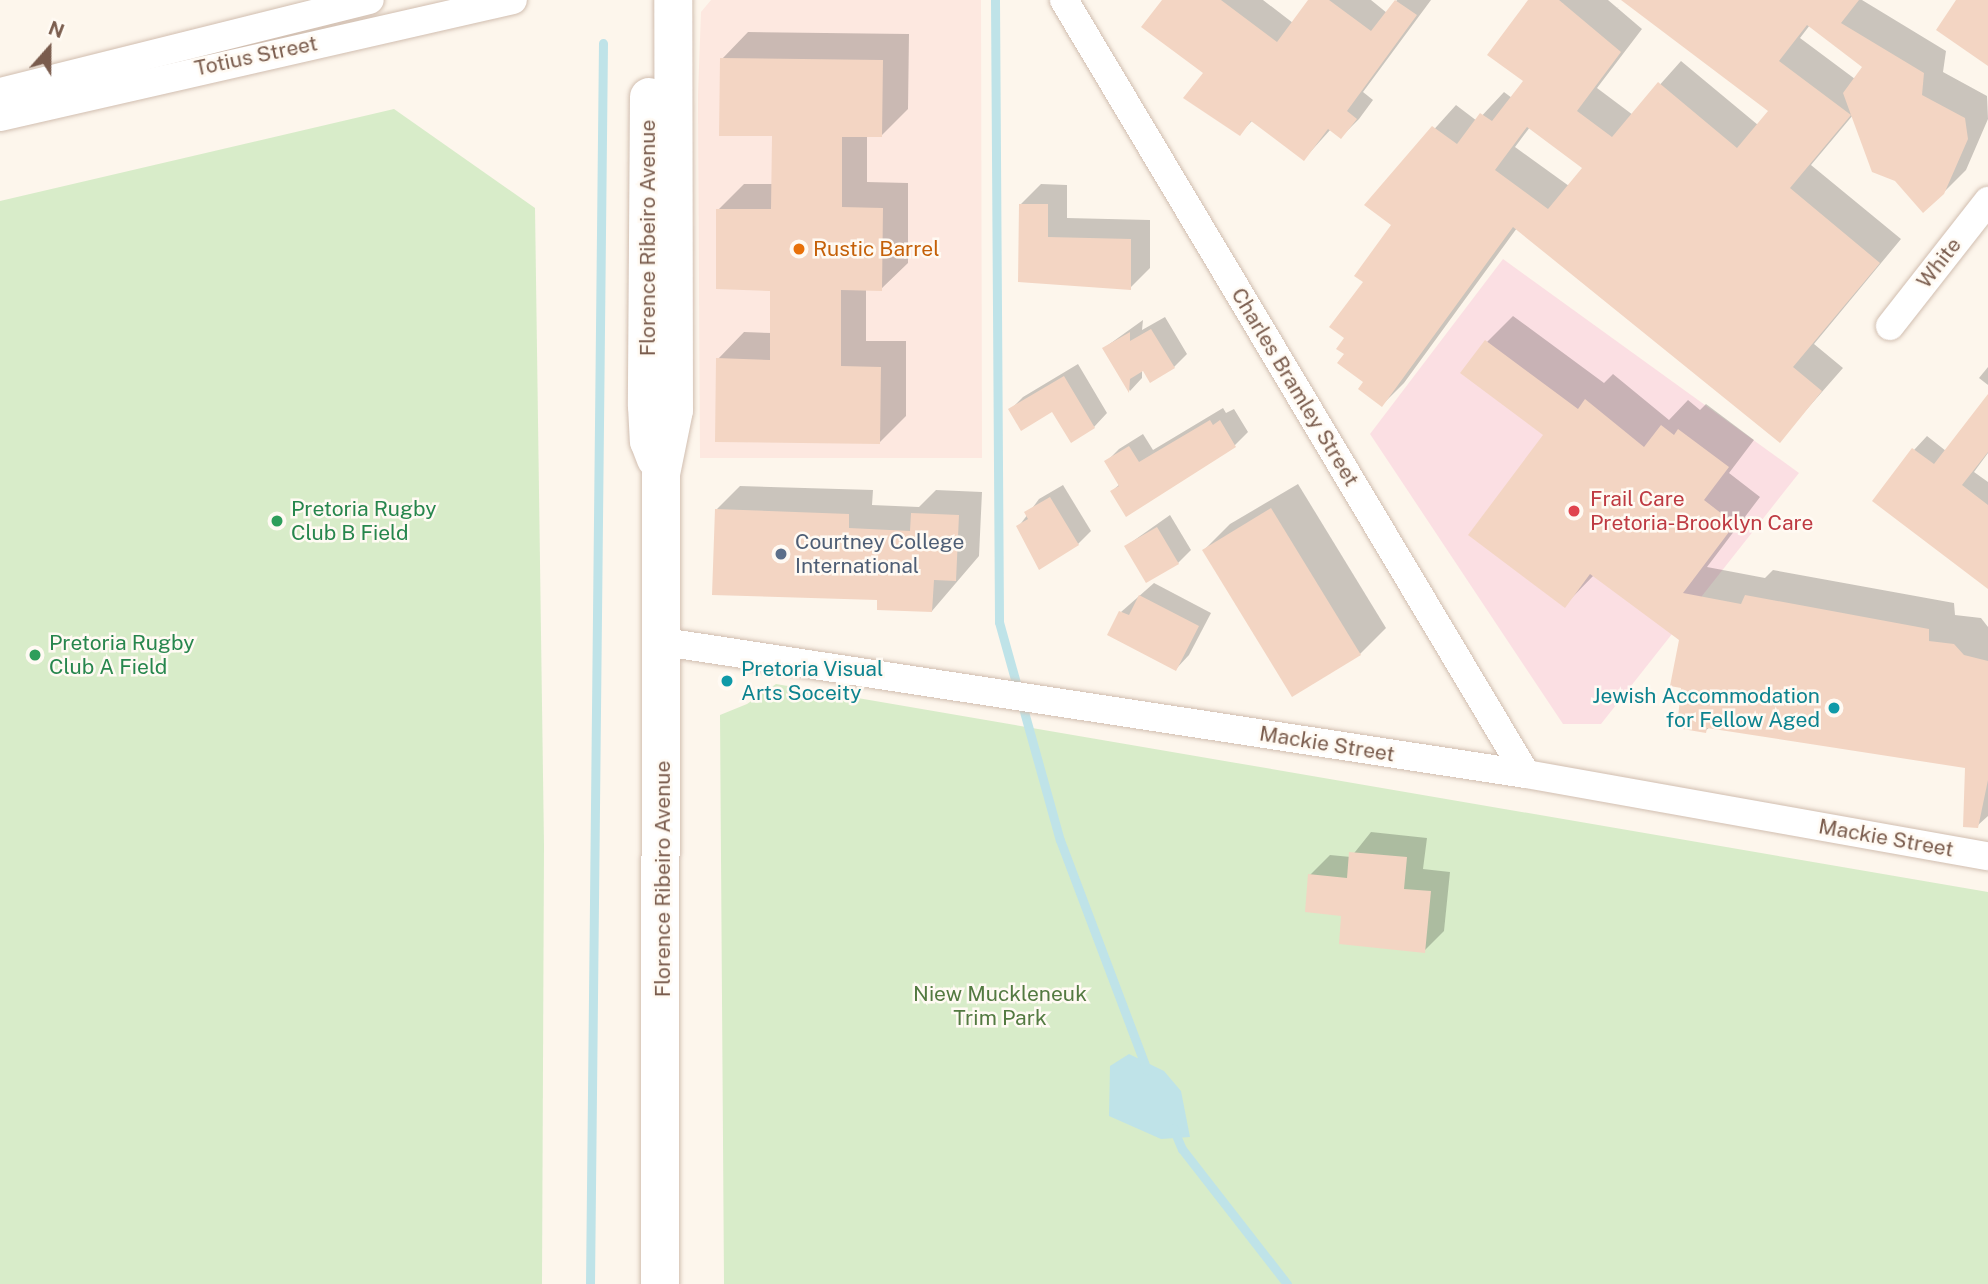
<!DOCTYPE html>
<style>
body{margin:0}
#map{position:relative;width:1988px;height:1284px;overflow:hidden;background:#fdf6ec;font-family:"Public Sans",sans-serif}
div>[style]{position:absolute}
.commercial>*{inset:0;background:#fde8e0}
.medical>*{inset:0;background:#fbdfe3}
.green>*{inset:0;background:#d8ecc9}
.water>*{inset:0;background:#bfe3e8}
.shadow>*{inset:0;background:#0003}
.stream>*{height:9px;margin:-4.5px;padding:0 4.5px;transform-origin:4.5px;border-radius:4.5px;background:#bfe3e8}
.building>*{inset:0;background:#f3d5c3}
.roads{filter:drop-shadow(0 0 2px #d1beb0) drop-shadow(0 0 2px #d1beb0)}
.minor>*{height:28px;margin:-14px;padding:0 14px;transform-origin:14px;border-radius:14px;background:#fff}
.secondary>*{height:38px;margin:-19px;padding:0 19px;transform-origin:19px;border-radius:19px;background:#fff}
.dots>*{width:19px;height:19px;translate:-50% -50%;box-sizing:border-box;border:4px solid #fffaf3;border-radius:50%}
span{translate:-50% -50%;white-space:nowrap;text-align:center;line-height:1.15;-webkit-text-stroke:5px #fffaf3;paint-order:stroke}
.street-label{font-size:21px;color:#7a5c4d}
.food-label{font-size:21px;color:#c56008}
.left{translate:0 -50%;text-align:left}
.health-label{font-size:21px;color:#be3a42}
.leisure-label{font-size:21px;color:#27864d}
.service-label{font-size:21px;color:#4e5e75}
.culture-label{font-size:21px;color:#0d838f}
.right{translate:-100% -50%;text-align:right}
.park-label{font-size:21px;color:#537a41}
.north{position:absolute;left:14px;top:14px;width:70px;height:70px;-webkit-text-stroke:5px #fffaf3;paint-order:stroke;rotate:21deg;font-size:19px;font-weight:700;line-height:28px;text-align:center;color:#7a5c4d}
.north::after{content:'';display:block;margin:auto;width:24px;height:32px;background:#7a5c4d;clip-path:polygon(50% 0,100% 100%,50% 72%,0 100%)}
</style>
<div id="map">
<div class="commercial">
<div style="clip-path:polygon(711px 0,981px 0,982px 458px,700px 458px,698px 95px,701px 12px)"></div>
</div>
<div class="medical">
<div style="clip-path:polygon(1503px 259px,1799px 473px,1601px 724px,1563px 724px,1370px 434px)"></div>
</div>
<div class="green">
<div style="clip-path:polygon(394px 109px,535px 208px,544px 846px,542px 1284px,0 1284px,0 201px)"></div>
<div style="clip-path:polygon(776px 684px,1988px 892px,1988px 1284px,724px 1284px,720px 715px,747px 704px)"></div>
</div>
<div class="water">
<div style="clip-path:polygon(1129px 1054px,1164px 1071px,1181px 1091px,1190px 1137px,1161px 1139px,1109px 1116px,1110px 1066px)"></div>
</div>
<div class="shadow">
<div style="clip-path:polygon(1165px 0,1263px 0,1293px 23px,1311px 0,1371px 0,1387px 13px,1397px 0,1431px 0,1363px 92px,1373px 100px,1359px 119px,1341px 137px,1331px 129px,1304px 159px,1253px 120px,1240px 133px)"></div>
<div style="clip-path:polygon(evenodd,1530px 0,1608px 0,1642px 29px,1597px 88px,1633px 115px,1681px 61px,1758px 125px,1770px 111px,1624px 0,1862px 0,1946px 51px,1943px 72px,1987px 96px,1988px 119px,1966px 170px,1943px 193px,1853px 115px,1811px 165px,1901px 239px,1814px 344px,1843px 368px,1779px 441px,1517px 228px,1404px 383px,1382px 405px,1346px 354px,1346px 338px,1365px 282px,1393px 225px,1366px 205px,1456px 105px,1477px 121px,1504px 92px,1512px 98px,1525px 81px,1530px 0,1810px 25px,1864px 66px,1855px 79px,1800px 38px,1810px 25px,1530px 0,1530px 127px,1584px 168px,1569px 186px,1515px 147px,1530px 127px)"></div>
<div style="clip-path:polygon(748px 32px,909px 34px,908px 109px,882px 135px,867px 135px,867px 182px,908px 183px,908px 263px,881px 289px,866px 289px,866px 341px,906px 341px,906px 416px,880px 442px,718px 359px,744px 332px,772px 333px,772px 289px,718px 210px,744px 184px,773px 184px,773px 135px,722px 59px)"></div>
<div style="clip-path:polygon(1041px 184px,1067px 185px,1067px 218px,1150px 220px,1150px 268px,1130px 288px,1020px 280px,1021px 204px)"></div>
<div style="clip-path:polygon(1513px 316px,1604px 383px,1613px 374px,1669px 420px,1688px 400px,1700px 410px,1706px 404px,1754px 440px,1729px 473px,1760px 497px,1707px 567px,1765px 578px,1773px 570px,1954px 603px,1955px 615px,1981px 618px,1988px 627px,1988px 816px,1977px 826px,1967px 767px,1710px 727px,1705px 731px,1683px 687px,1680px 639px,1594px 575px,1565px 605px,1546px 435px,1487px 342px)"></div>
<div style="clip-path:polygon(1165px 317px,1187px 354px,1174px 367px,1142px 366px,1142px 378px,1130px 391px,1104px 348px,1143px 320px,1142px 330px)"></div>
<div style="clip-path:polygon(1078px 364px,1107px 413px,1094px 427px,1071px 440px,1053px 410px,1010px 410px,1023px 397px)"></div>
<div style="clip-path:polygon(1988px 367px,1988px 385px,1979px 378px)"></div>
<div style="clip-path:polygon(1988px 396px,1988px 453px,1974px 472px,1988px 482px,1988px 587px,1914px 450px,1927px 436px,1946px 451px)"></div>
<div style="clip-path:polygon(1223px 408px,1226px 413px,1234px 409px,1248px 432px,1235px 445px,1112px 491px,1120px 484px,1106px 462px,1119px 449px,1143px 434px,1153px 450px)"></div>
<div style="clip-path:polygon(1298px 484px,1386px 628px,1360px 654px,1204px 550px,1230px 524px)"></div>
<div style="clip-path:polygon(1063px 485px,1091px 531px,1078px 544px,1019px 526px,1039px 499px)"></div>
<div style="clip-path:polygon(740px 486px,873px 490px,872px 505px,919px 507px,936px 490px,982px 492px,979px 556px,932px 611px,879px 598px,716px 510px)"></div>
<div style="clip-path:polygon(1170px 515px,1191px 550px,1178px 563px,1126px 546px)"></div>
<div style="clip-path:polygon(1154px 583px,1211px 613px,1189px 655px,1176px 669px,1121px 612px)"></div>
<div style="clip-path:polygon(1371px 832px,1427px 838px,1423px 869px,1450px 872px,1444px 931px,1424px 951px,1343px 914px,1310px 875px,1330px 855px,1351px 857px)"></div>
</div>
<div class="stream">
<div style="left:995px;top:0;width:622px;rotate:89.63deg"></div>
<div style="left:999px;top:622px;width:226px;rotate:74.4deg"></div>
<div style="left:1060px;top:840px;width:246px;rotate:69.3deg"></div>
<div style="left:1173px;top:1128px;width:23px;rotate:67deg"></div>
<div style="left:1182px;top:1149px;width:171px;rotate:52.1deg"></div>
<div style="left:590px;top:1284px;width:1241px;rotate:-89.4deg"></div>
</div>
<div class="building">
<div style="clip-path:polygon(1162px 0,1221px 0,1277px 42px,1308px 0,1329px 0,1371px 31px,1395px 0,1417px 15px,1347px 111px,1357px 119px,1341px 139px,1328px 129px,1304px 161px,1251px 121px,1240px 136px,1183px 98px,1203px 73px,1141px 27px)"></div>
<div style="clip-path:polygon(evenodd,1528px 0,1559px 0,1621px 52px,1577px 111px,1612px 137px,1658px 82px,1737px 148px,1768px 111px,1621px 0,1859px 0,1841px 23px,1924px 73px,1922px 95px,1965px 118px,1968px 139px,1944px 194px,1923px 213px,1895px 181px,1872px 172px,1851px 115px,1790px 188px,1880px 263px,1793px 367px,1822px 391px,1780px 443px,1513px 227px,1382px 407px,1358px 389px,1363px 382px,1337px 363px,1344px 354px,1336px 349px,1344px 338px,1329px 327px,1363px 282px,1354px 276px,1391px 225px,1364px 205px,1432px 126px,1457px 144px,1480px 113px,1492px 121px,1523px 81px,1487px 55px,1528px 0,1807px 25px,1862px 67px,1843px 93px,1851px 115px,1779px 61px,1807px 25px,1528px 0,1527px 127px,1582px 168px,1548px 209px,1495px 170px,1527px 127px)"></div>
<div style="clip-path:polygon(1956px 0,1988px 0,1988px 66px,1936px 30px)"></div>
<div style="clip-path:polygon(720px 58px,883px 60px,882px 137px,842px 137px,842px 207px,883px 208px,882px 291px,841px 290px,841px 366px,881px 367px,880px 444px,715px 442px,716px 358px,770px 360px,770px 291px,716px 289px,716px 209px,771px 209px,772px 136px,719px 136px)"></div>
<div style="clip-path:polygon(1019px 204px,1048px 204px,1048px 237px,1131px 239px,1131px 290px,1018px 282px)"></div>
<div style="clip-path:polygon(1151px 329px,1175px 368px,1150px 383px,1143px 371px,1130px 379px,1129px 393px,1102px 348px,1130px 332px,1130px 341px)"></div>
<div style="clip-path:polygon(1485px 340px,1578px 409px,1585px 399px,1644px 447px,1661px 425px,1674px 435px,1678px 429px,1729px 467px,1704px 500px,1735px 524px,1683px 593px,1741px 604px,1745px 595px,1929px 629px,1929px 641px,1954px 644px,1964px 655px,1988px 661px,1988px 780px,1978px 828px,1963px 827px,1965px 768px,1707px 728px,1706px 733px,1677px 728px,1681px 688px,1670px 686px,1679px 640px,1590px 574px,1565px 608px,1468px 535px,1543px 435px,1460px 373px)"></div>
<div style="clip-path:polygon(1064px 376px,1095px 428px,1071px 443px,1052px 412px,1021px 431px,1008px 409px)"></div>
<div style="clip-path:polygon(1988px 394px,1988px 452px,1962px 485px,1988px 505px,1988px 589px,1872px 501px,1912px 448px,1934px 464px)"></div>
<div style="clip-path:polygon(1210px 420px,1213px 425px,1220px 420px,1236px 447px,1126px 517px,1110px 491px,1119px 486px,1104px 461px,1129px 446px,1139px 462px)"></div>
<div style="clip-path:polygon(1050px 497px,1079px 545px,1039px 570px,1016px 526px,1028px 519px,1024px 512px)"></div>
<div style="clip-path:polygon(1271px 508px,1361px 655px,1292px 697px,1202px 550px)"></div>
<div style="clip-path:polygon(715px 509px,849px 514px,849px 528px,910px 531px,911px 513px,959px 515px,956px 581px,934px 580px,932px 612px,877px 610px,877px 600px,712px 595px)"></div>
<div style="clip-path:polygon(1157px 527px,1179px 564px,1146px 583px,1124px 546px)"></div>
<div style="clip-path:polygon(1139px 595px,1199px 626px,1176px 671px,1107px 635px,1119px 611px,1129px 615px)"></div>
<div style="clip-path:polygon(1349px 852px,1407px 857px,1404px 889px,1431px 891px,1425px 953px,1339px 944px,1341px 916px,1305px 912px,1308px 874px,1347px 878px)"></div>
</div>
<div class="roads">
<div class="minor">
<div style="left:1064px;top:0;width:901px;rotate:59.17deg"></div>
<div style="left:0;top:92px;width:381px;rotate:-14deg"></div>
<div style="left:0;top:117px;width:526px;rotate:-12.85deg"></div>
<div style="left:1890px;top:326px;width:159px;rotate:-51.9deg"></div>
<div style="left:664px;top:642px;width:872px;rotate:8.71deg"></div>
<div style="left:1526px;top:774px;width:469px;rotate:10.1deg"></div>
</div>
<div class="secondary">
<div style="left:649px;top:97px;width:309px;rotate:90.4deg"></div>
<div style="left:647px;top:406px;width:35px;rotate:87deg"></div>
<div style="left:649px;top:441px;width:19px;rotate:69deg"></div>
<div style="left:660px;top:1284px;width:810px;rotate:-89.93deg"></div>
<div style="left:661px;top:474px;width:65px;rotate:-78.5deg"></div>
<div style="left:674px;top:410px;width:410px;rotate:-90.1deg"></div>
</div>
</div>
<div class="dots">
<div style="left:799px;top:249px;background:#e8710a"></div>
<div style="left:1574px;top:511px;background:#e0444e"></div>
<div style="left:277px;top:521px;background:#2e9e5b"></div>
<div style="left:781px;top:554px;background:#5c6f8a"></div>
<div style="left:35px;top:655px;background:#2e9e5b"></div>
<div style="left:727px;top:681px;background:#0f9aa8"></div>
<div style="left:1834px;top:708px;background:#0f9aa8"></div>
</div>
<div class="street-label">
<span style="left:256px;top:56px;rotate:-12deg">Totius Street</span>
<span style="left:648px;top:238px;rotate:-90deg">Florence Ribeiro Avenue</span>
<span style="left:1939px;top:263px;rotate:-52deg">White</span>
<span style="left:1295px;top:387px;rotate:59deg">Charles Bramley Street</span>
<span style="left:1327px;top:744px;rotate:9deg">Mackie Street</span>
<span style="left:1886px;top:838px;rotate:10deg">Mackie Street</span>
<span style="left:663px;top:879px;rotate:-90deg">Florence Ribeiro Avenue</span>
</div>
<div class="food-label">
<span class="left" style="left:813px;top:249px">Rustic Barrel</span>
</div>
<div class="health-label">
<span class="left" style="left:1590px;top:511px">Frail Care<br>Pretoria-Brooklyn Care</span>
</div>
<div class="leisure-label">
<span class="left" style="left:291px;top:521px">Pretoria Rugby<br>Club B Field</span>
<span class="left" style="left:49px;top:655px">Pretoria Rugby<br>Club A Field</span>
</div>
<div class="service-label">
<span class="left" style="left:795px;top:554px">Courtney College<br>International</span>
</div>
<div class="culture-label">
<span class="left" style="left:741px;top:681px">Pretoria Visual<br>Arts Soceity</span>
<span class="right" style="left:1820px;top:708px">Jewish Accommodation<br>for Fellow Aged</span>
</div>
<div class="park-label">
<span style="left:1000px;top:1006px">Niew Muckleneuk<br>Trim Park</span>
</div>
<div class="north">N</div>
</div>
